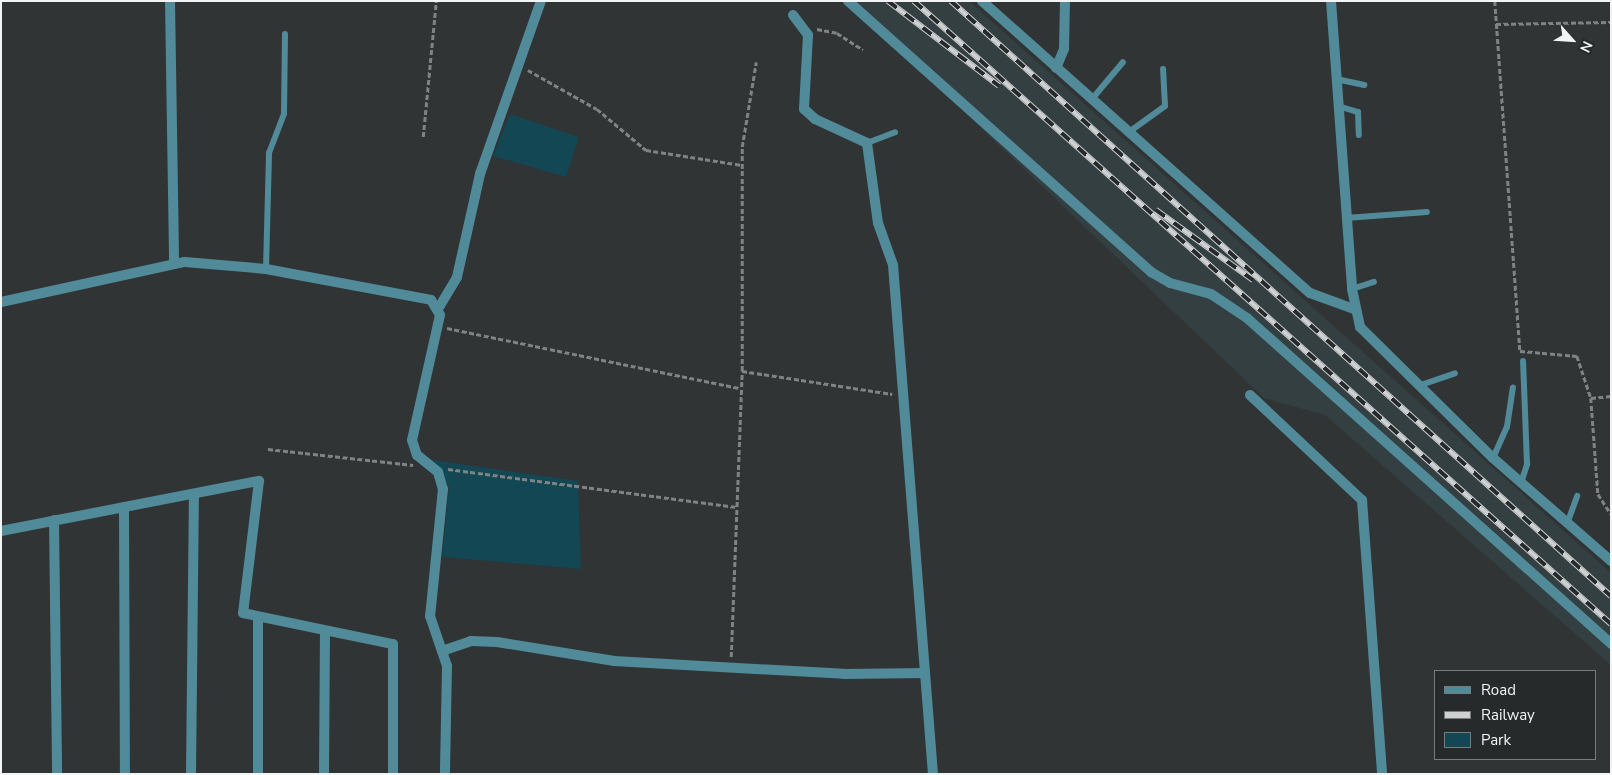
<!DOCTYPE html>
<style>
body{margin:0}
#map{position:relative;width:1612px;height:775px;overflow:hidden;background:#303435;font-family:"Nunito Sans",sans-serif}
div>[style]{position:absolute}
.built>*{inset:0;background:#343f42}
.green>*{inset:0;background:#124753}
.path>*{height:2.5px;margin-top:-1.25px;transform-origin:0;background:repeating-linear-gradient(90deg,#7f8384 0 5px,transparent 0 7.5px)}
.service>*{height:6px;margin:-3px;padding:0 3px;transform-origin:3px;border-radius:3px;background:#518b99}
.minor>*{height:10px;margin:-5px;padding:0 5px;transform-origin:5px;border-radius:5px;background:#518b99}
.rail>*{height:5.5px;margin-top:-2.75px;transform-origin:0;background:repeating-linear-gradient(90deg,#262a2b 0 11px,#ced0d1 0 22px);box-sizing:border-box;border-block:1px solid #ced0d1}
span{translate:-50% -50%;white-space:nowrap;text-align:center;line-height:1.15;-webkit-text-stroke:4px #262a2b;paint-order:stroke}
.frame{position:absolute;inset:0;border:2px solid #f2f4f5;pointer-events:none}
.legend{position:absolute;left:1434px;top:670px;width:162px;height:90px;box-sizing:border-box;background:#262a2b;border:1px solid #787b7c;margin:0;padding:6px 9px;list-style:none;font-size:15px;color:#f2f4f5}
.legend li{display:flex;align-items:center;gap:10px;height:25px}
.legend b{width:25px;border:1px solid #787b7c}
.north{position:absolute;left:1547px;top:15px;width:50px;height:50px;-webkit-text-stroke:4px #262a2b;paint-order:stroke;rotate:116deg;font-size:14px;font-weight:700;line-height:20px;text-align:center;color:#f2f4f5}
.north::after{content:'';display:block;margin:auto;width:18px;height:22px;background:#f2f4f5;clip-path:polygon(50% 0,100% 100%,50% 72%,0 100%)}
</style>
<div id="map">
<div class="built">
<div style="clip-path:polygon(848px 1px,969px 1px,1611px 573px,1611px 665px,1325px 415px,1264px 398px)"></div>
</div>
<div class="green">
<div style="clip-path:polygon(510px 114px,579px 137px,566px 177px,493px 156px)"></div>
<div style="clip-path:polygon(432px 460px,578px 481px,581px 569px,442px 557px,449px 487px)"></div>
</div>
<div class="path">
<div style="left:1495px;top:1px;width:351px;rotate:85.9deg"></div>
<div style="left:1520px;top:351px;width:57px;rotate:5deg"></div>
<div style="left:1577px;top:356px;width:44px;rotate:71.6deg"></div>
<div style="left:1591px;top:398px;width:96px;rotate:85.8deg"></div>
<div style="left:1598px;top:494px;width:24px;rotate:57deg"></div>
<div style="left:1496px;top:24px;width:115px;rotate:-1deg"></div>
<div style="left:817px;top:29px;width:20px;rotate:11deg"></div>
<div style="left:837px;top:33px;width:31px;rotate:33deg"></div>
<div style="left:528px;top:70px;width:79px;rotate:29.5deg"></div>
<div style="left:597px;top:109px;width:64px;rotate:39.9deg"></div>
<div style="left:646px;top:150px;width:97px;rotate:8.9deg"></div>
<div style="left:423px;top:137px;width:137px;rotate:-84.5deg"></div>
<div style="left:447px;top:328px;width:298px;rotate:11.6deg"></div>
<div style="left:742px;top:371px;width:152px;rotate:8.7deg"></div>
<div style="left:1591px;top:398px;width:20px;rotate:-6deg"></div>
<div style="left:268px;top:449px;width:146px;rotate:6.3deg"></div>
<div style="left:448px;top:469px;width:291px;rotate:7.5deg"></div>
<div style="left:731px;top:657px;width:286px;rotate:-87.8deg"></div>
<div style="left:742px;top:371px;width:224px;rotate:-90deg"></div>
<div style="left:742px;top:147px;width:86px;rotate:-80.6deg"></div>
</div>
<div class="service">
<div style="left:1336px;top:79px;width:29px;rotate:12deg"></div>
<div style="left:1092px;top:99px;width:48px;rotate:-50deg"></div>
<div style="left:1338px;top:106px;width:21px;rotate:17deg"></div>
<div style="left:1358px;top:112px;width:23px;rotate:88deg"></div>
<div style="left:1129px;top:132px;width:44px;rotate:-35.8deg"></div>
<div style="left:1165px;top:106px;width:37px;rotate:-93deg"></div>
<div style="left:867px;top:143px;width:30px;rotate:-21deg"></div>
<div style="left:1346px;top:218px;width:81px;rotate:-4.2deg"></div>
<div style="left:266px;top:269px;width:116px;rotate:-88.5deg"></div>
<div style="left:269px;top:153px;width:42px;rotate:-69deg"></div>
<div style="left:284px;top:114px;width:80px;rotate:-89.3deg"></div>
<div style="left:1352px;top:289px;width:23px;rotate:-18deg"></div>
<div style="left:1418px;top:386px;width:39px;rotate:-19deg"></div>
<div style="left:1493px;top:458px;width:34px;rotate:-66deg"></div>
<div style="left:1507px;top:427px;width:40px;rotate:-81.5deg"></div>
<div style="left:1521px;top:483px;width:20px;rotate:-72deg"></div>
<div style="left:1527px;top:464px;width:103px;rotate:-92.2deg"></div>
<div style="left:1567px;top:524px;width:30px;rotate:-70deg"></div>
</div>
<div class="minor">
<div style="left:170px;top:1px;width:263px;rotate:89.1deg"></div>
<div style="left:848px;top:1px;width:407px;rotate:41.8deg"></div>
<div style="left:1151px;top:272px;width:22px;rotate:30deg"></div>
<div style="left:1170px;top:283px;width:42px;rotate:15deg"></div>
<div style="left:1211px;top:294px;width:43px;rotate:33.7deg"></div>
<div style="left:1247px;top:318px;width:489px;rotate:41.8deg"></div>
<div style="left:982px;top:1px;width:439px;rotate:41.7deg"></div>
<div style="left:1310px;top:293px;width:47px;rotate:20deg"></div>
<div style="left:1331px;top:1px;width:289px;rotate:85.8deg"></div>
<div style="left:1352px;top:289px;width:39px;rotate:78deg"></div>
<div style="left:1360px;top:327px;width:187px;rotate:44.6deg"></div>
<div style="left:1493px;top:458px;width:157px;rotate:41.1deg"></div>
<div style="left:793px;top:15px;width:25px;rotate:53deg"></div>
<div style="left:808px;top:35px;width:74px;rotate:93.1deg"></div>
<div style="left:804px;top:109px;width:15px;rotate:42deg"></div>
<div style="left:815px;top:119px;width:57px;rotate:24.8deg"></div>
<div style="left:867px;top:143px;width:81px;rotate:82.2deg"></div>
<div style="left:878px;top:223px;width:45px;rotate:70.3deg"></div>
<div style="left:893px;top:265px;width:511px;rotate:85.51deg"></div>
<div style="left:1056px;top:68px;width:21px;rotate:-67deg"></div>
<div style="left:1064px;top:49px;width:48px;rotate:-88.8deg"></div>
<div style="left:1px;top:302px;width:188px;rotate:-12.3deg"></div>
<div style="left:185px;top:262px;width:81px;rotate:4.9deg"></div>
<div style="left:266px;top:269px;width:168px;rotate:10.6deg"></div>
<div style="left:431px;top:300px;width:17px;rotate:59deg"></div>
<div style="left:440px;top:315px;width:128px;rotate:102.6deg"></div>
<div style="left:412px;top:440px;width:16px;rotate:72deg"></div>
<div style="left:417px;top:455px;width:27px;rotate:39deg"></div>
<div style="left:438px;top:472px;width:18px;rotate:74deg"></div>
<div style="left:443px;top:489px;width:128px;rotate:95.8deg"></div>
<div style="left:430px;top:616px;width:53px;rotate:71.2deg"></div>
<div style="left:447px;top:666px;width:108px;rotate:91.1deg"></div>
<div style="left:438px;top:309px;width:37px;rotate:-59deg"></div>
<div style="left:457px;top:277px;width:106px;rotate:-77.4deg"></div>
<div style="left:480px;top:174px;width:183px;rotate:-70.6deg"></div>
<div style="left:1250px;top:395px;width:154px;rotate:43.2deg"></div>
<div style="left:1362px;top:500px;width:275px;rotate:85.8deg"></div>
<div style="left:124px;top:507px;width:267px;rotate:89.8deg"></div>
<div style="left:54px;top:520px;width:254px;rotate:89.3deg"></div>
<div style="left:1px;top:531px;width:263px;rotate:-11deg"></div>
<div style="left:259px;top:481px;width:133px;rotate:96.9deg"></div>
<div style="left:243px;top:613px;width:153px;rotate:11.7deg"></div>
<div style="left:393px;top:644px;width:130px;rotate:90deg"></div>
<div style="left:442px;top:651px;width:31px;rotate:-19deg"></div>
<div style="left:471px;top:641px;width:26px;rotate:2deg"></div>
<div style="left:497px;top:642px;width:119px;rotate:9.2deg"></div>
<div style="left:614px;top:661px;width:230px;rotate:3.2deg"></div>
<div style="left:844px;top:674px;width:81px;rotate:-0.7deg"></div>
<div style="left:191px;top:774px;width:280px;rotate:-89.4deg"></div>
<div style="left:258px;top:774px;width:154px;rotate:-90deg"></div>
<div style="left:324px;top:774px;width:143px;rotate:-89.6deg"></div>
</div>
<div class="rail">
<div style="left:888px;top:1px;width:140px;rotate:37.4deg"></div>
<div style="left:914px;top:1px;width:935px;rotate:41.79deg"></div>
<div style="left:951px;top:1px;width:889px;rotate:42.04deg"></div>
<div style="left:1156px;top:210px;width:120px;rotate:35.8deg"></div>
</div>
<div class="frame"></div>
<ul class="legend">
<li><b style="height:6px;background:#518b99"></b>Road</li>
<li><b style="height:6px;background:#ced0d1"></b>Railway</li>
<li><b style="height:14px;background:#124753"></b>Park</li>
</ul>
<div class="north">N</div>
</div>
